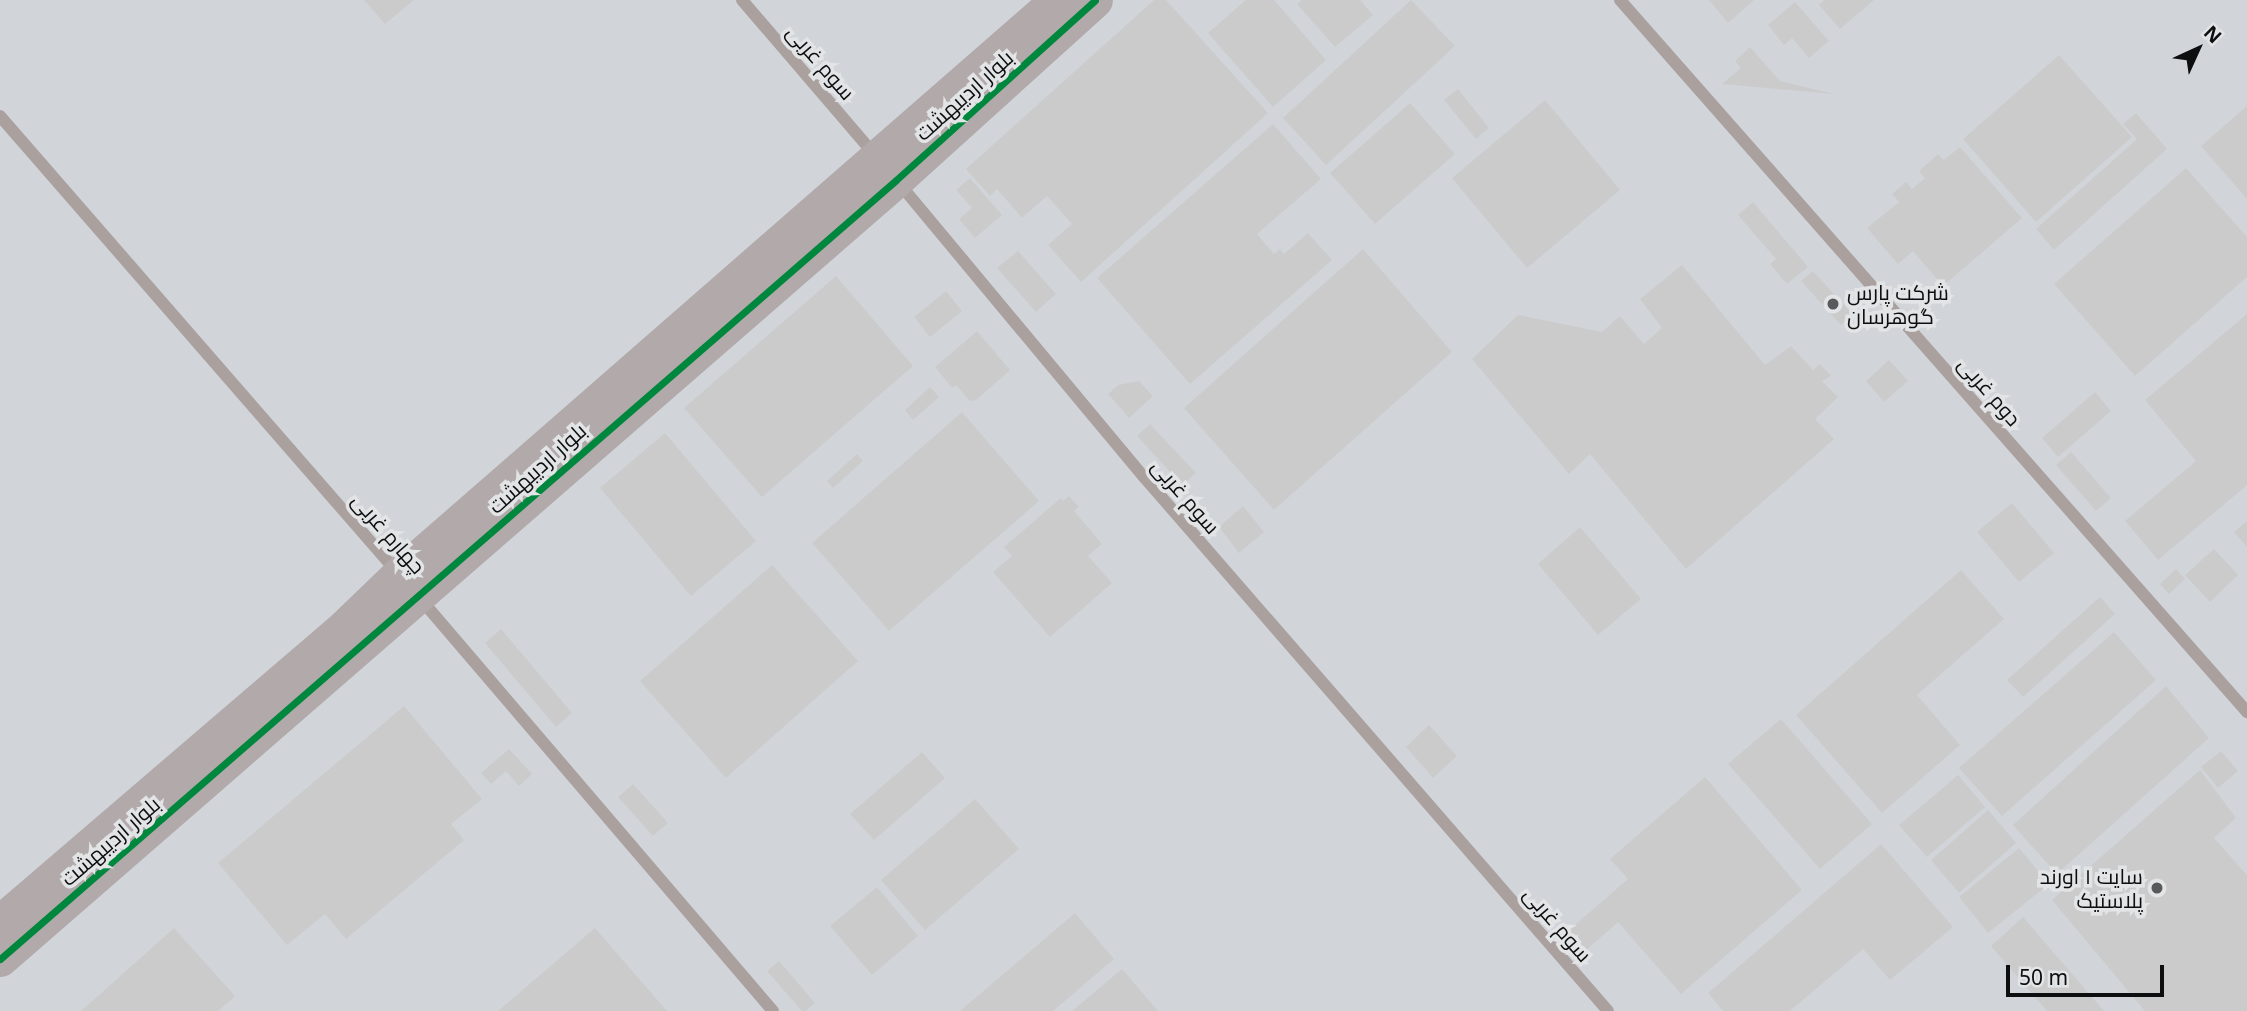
<!DOCTYPE html>
<meta charset="utf-8">
<style>
body{margin:0}
#map{position:relative;width:2247px;height:1011px;overflow:hidden;background:#e3e4e5;font-family:"Noto Sans",Cairo,sans-serif}
div>[style]{position:absolute}
.built>*{inset:0;background:#d1d5da}
.building>*{inset:0;background:#cbcbcb}
.lane>*{height:12px;margin:-6px;padding:0 6px;transform-origin:6px;border-radius:6px;background:#aaa19f}
.secondary>*{height:35px;margin:-17.5px;padding:0 17.5px;transform-origin:17.5px;border-radius:17.5px;background:#b1a9aa}
.cycleway>*{height:7px;margin:-3.5px;padding:0 3.5px;transform-origin:3.5px;border-radius:3.5px;background:#00873e}
.dots>*{width:19px;height:19px;translate:-50% -50%;box-sizing:border-box;border:4px solid #e2e4e6;border-radius:50%}
span{translate:-50% -50%;white-space:nowrap;text-align:center;line-height:1.15;-webkit-text-stroke:7px #e2e4e6;paint-order:stroke}
.street-label{font-size:21px;color:#0d0e0f}
.poi-label{font-size:21px;color:#0d0e0f}
.left{translate:0 -50%;text-align:left}
.right{translate:-100% -50%;text-align:right}
.north{position:absolute;left:2163px;top:14px;width:70px;height:70px;-webkit-text-stroke:5px #e2e4e6;paint-order:stroke;rotate:45deg;font-size:19px;font-weight:700;line-height:28px;text-align:center;color:#0d0e0f}
.north::after{content:'';display:block;margin:auto;width:24px;height:32px;background:#0d0e0f;clip-path:polygon(50% 0,100% 100%,50% 72%,0 100%)}
.scale{position:absolute;left:2006px;top:965px;width:158px;height:32px;box-sizing:border-box;border:4px solid #0d0e0f;border-top:0;padding-left:9px;font-size:21px;line-height:24px;white-space:nowrap;color:#0d0e0f;-webkit-text-stroke:5px #e2e4e6;paint-order:stroke}
</style>
<div id="map">
<div class="built">
<div style="clip-path:polygon(0 0,2247px 0,2247px 1011px,0 1011px)"></div>
</div>
<div class="building">
<div style="clip-path:polygon(364px 0,414px 0,385px 24px)"></div>
<div style="clip-path:polygon(1154px 0,1166px 0,1268px 113px,1081px 282px,1048px 245px,1072px 224px,1047px 196px,1022px 218px,997px 189px,990px 196px,966px 169px)"></div>
<div style="clip-path:polygon(1246px 0,1274px 0,1326px 60px,1273px 107px,1208px 33px)"></div>
<div style="clip-path:polygon(1302px 0,1360px 0,1373px 15px,1335px 47px,1297px 4px)"></div>
<div style="clip-path:polygon(1411px 0,1455px 46px,1326px 165px,1283px 118px)"></div>
<div style="clip-path:polygon(1709px 0,1754px 0,1728px 23px)"></div>
<div style="clip-path:polygon(1824px 0,1874px 0,1840px 29px,1819px 5px)"></div>
<div style="clip-path:polygon(1795px 2px,1829px 41px,1809px 58px,1792px 38px,1784px 45px,1768px 25px)"></div>
<div style="clip-path:polygon(1750px 47px,1780px 81px,1834px 94px,1722px 84px,1741px 68px,1735px 61px)"></div>
<div style="clip-path:polygon(2059px 55px,2132px 137px,2036px 222px,1963px 139px)"></div>
<div style="clip-path:polygon(1458px 89px,1489px 128px,1476px 139px,1444px 100px)"></div>
<div style="clip-path:polygon(1545px 100px,1620px 190px,1527px 268px,1452px 178px)"></div>
<div style="clip-path:polygon(1410px 103px,1455px 154px,1375px 224px,1330px 173px)"></div>
<div style="clip-path:polygon(2247px 106px,2247px 199px,2201px 146px)"></div>
<div style="clip-path:polygon(2136px 113px,2167px 149px,2054px 250px,2036px 229px,2137px 139px,2123px 124px)"></div>
<div style="clip-path:polygon(1273px 124px,1321px 179px,1257px 234px,1274px 254px,1280px 249px,1284px 254px,1308px 233px,1332px 260px,1190px 384px,1097px 278px)"></div>
<div style="clip-path:polygon(1960px 147px,2022px 218px,1943px 286px,1913px 251px,1898px 264px,1867px 228px,1899px 202px,1892px 194px,1906px 182px,1912px 189px,1925px 178px,1919px 171px,1938px 154px,1944px 160px)"></div>
<div style="clip-path:polygon(2186px 168px,2247px 237px,2247px 277px,2135px 376px,2054px 284px)"></div>
<div style="clip-path:polygon(970px 178px,1002px 215px,975px 238px,959px 219px,972px 208px,956px 190px)"></div>
<div style="clip-path:polygon(1753px 202px,1808px 267px,1787px 284px,1770px 264px,1776px 259px,1738px 215px)"></div>
<div style="clip-path:polygon(1363px 249px,1452px 352px,1274px 510px,1184px 408px)"></div>
<div style="clip-path:polygon(1018px 251px,1056px 294px,1036px 312px,997px 268px)"></div>
<div style="clip-path:polygon(1682px 265px,1765px 365px,1791px 346px,1813px 370px,1820px 364px,1831px 376px,1822px 381px,1838px 397px,1815px 419px,1834px 439px,1686px 569px,1590px 454px,1569px 474px,1472px 359px,1518px 315px,1602px 332px,1620px 316px,1644px 344px,1662px 328px,1640px 299px)"></div>
<div style="clip-path:polygon(1813px 271px,1852px 314px,1841px 325px,1801px 281px)"></div>
<div style="clip-path:polygon(836px 276px,913px 366px,762px 497px,684px 408px)"></div>
<div style="clip-path:polygon(946px 291px,962px 311px,930px 337px,914px 317px)"></div>
<div style="clip-path:polygon(2247px 314px,2247px 485px,2158px 560px,2125px 521px,2196px 461px,2145px 400px)"></div>
<div style="clip-path:polygon(977px 331px,1010px 370px,976px 400px,970px 401px,956px 385px,952px 388px,935px 367px)"></div>
<div style="clip-path:polygon(1889px 360px,1908px 381px,1884px 402px,1866px 381px)"></div>
<div style="clip-path:polygon(1139px 381px,1153px 396px,1129px 418px,1108px 394px,1118px 385px)"></div>
<div style="clip-path:polygon(930px 387px,939px 397px,913px 420px,905px 410px)"></div>
<div style="clip-path:polygon(2095px 392px,2111px 411px,2058px 457px,2042px 438px)"></div>
<div style="clip-path:polygon(962px 412px,1039px 501px,889px 631px,812px 543px)"></div>
<div style="clip-path:polygon(1150px 424px,1196px 473px,1182px 485px,1137px 436px)"></div>
<div style="clip-path:polygon(665px 433px,756px 541px,691px 596px,600px 488px)"></div>
<div style="clip-path:polygon(2071px 452px,2111px 498px,2096px 511px,2056px 465px)"></div>
<div style="clip-path:polygon(857px 454px,863px 461px,833px 488px,827px 481px)"></div>
<div style="clip-path:polygon(1069px 496px,1079px 507px,1074px 511px,1102px 544px,1088px 556px,1112px 583px,1050px 637px,993px 572px,1012px 556px,1004px 547px,1061px 498px,1063px 501px)"></div>
<div style="clip-path:polygon(2012px 503px,2054px 553px,2019px 582px,1977px 532px)"></div>
<div style="clip-path:polygon(1243px 506px,1264px 532px,1239px 553px,1219px 527px)"></div>
<div style="clip-path:polygon(2247px 521px,2247px 547px,2234px 532px)"></div>
<div style="clip-path:polygon(1580px 527px,1641px 599px,1598px 635px,1538px 564px)"></div>
<div style="clip-path:polygon(2214px 549px,2238px 575px,2210px 602px,2185px 575px)"></div>
<div style="clip-path:polygon(772px 565px,858px 661px,726px 778px,640px 681px)"></div>
<div style="clip-path:polygon(2176px 569px,2185px 579px,2169px 594px,2160px 584px)"></div>
<div style="clip-path:polygon(1961px 570px,2004px 619px,1917px 695px,1960px 745px,1882px 813px,1796px 715px)"></div>
<div style="clip-path:polygon(2100px 597px,2115px 614px,2023px 697px,2007px 680px)"></div>
<div style="clip-path:polygon(501px 629px,572px 713px,556px 727px,485px 643px)"></div>
<div style="clip-path:polygon(2114px 632px,2156px 680px,2002px 816px,1959px 768px)"></div>
<div style="clip-path:polygon(2166px 686px,2209px 738px,2057px 874px,2013px 825px)"></div>
<div style="clip-path:polygon(404px 706px,482px 799px,451px 824px,464px 840px,346px 939px,325px 914px,287px 945px,218px 863px)"></div>
<div style="clip-path:polygon(1781px 719px,1872px 824px,1820px 869px,1728px 764px)"></div>
<div style="clip-path:polygon(1429px 725px,1457px 756px,1433px 778px,1406px 747px)"></div>
<div style="clip-path:polygon(509px 749px,532px 774px,519px 786px,506px 771px,491px 784px,481px 773px)"></div>
<div style="clip-path:polygon(2221px 751px,2238px 771px,2218px 788px,2201px 767px)"></div>
<div style="clip-path:polygon(922px 752px,945px 778px,874px 840px,850px 814px)"></div>
<div style="clip-path:polygon(2200px 770px,2236px 818px,2214px 838px,2247px 875px,2247px 1011px,2145px 1011px,2052px 900px)"></div>
<div style="clip-path:polygon(1958px 775px,1985px 807px,1927px 857px,1899px 825px)"></div>
<div style="clip-path:polygon(1705px 777px,1802px 890px,1681px 994px,1618px 922px,1585px 951px,1568px 931px,1628px 879px,1610px 859px)"></div>
<div style="clip-path:polygon(633px 784px,668px 823px,653px 836px,618px 797px)"></div>
<div style="clip-path:polygon(975px 799px,1019px 849px,925px 930px,881px 880px)"></div>
<div style="clip-path:polygon(1988px 810px,2016px 843px,1959px 893px,1931px 860px)"></div>
<div style="clip-path:polygon(1881px 844px,1953px 927px,1890px 980px,1863px 949px,1790px 1011px,1723px 1011px,1708px 993px)"></div>
<div style="clip-path:polygon(2019px 848px,2049px 884px,1988px 933px,1959px 897px)"></div>
<div style="clip-path:polygon(877px 887px,918px 936px,872px 975px,830px 926px)"></div>
<div style="clip-path:polygon(1075px 913px,1114px 959px,1053px 1011px,960px 1011px)"></div>
<div style="clip-path:polygon(2023px 917px,2104px 1011px,2047px 1011px,1991px 946px)"></div>
<div style="clip-path:polygon(174px 928px,235px 996px,218px 1011px,81px 1011px)"></div>
<div style="clip-path:polygon(595px 928px,667px 1011px,498px 1011px)"></div>
<div style="clip-path:polygon(779px 961px,815px 1003px,806px 1011px,802px 1011px,767px 971px)"></div>
<div style="clip-path:polygon(1122px 969px,1158px 1011px,1072px 1011px)"></div>
</div>
<div class="lane">
<div style="left:742px;top:0;width:204px;rotate:49.4deg"></div>
<div style="left:1620px;top:0;width:949px;rotate:48.63deg"></div>
<div style="left:0;top:116px;width:605px;rotate:48.96deg"></div>
<div style="left:898px;top:182px;width:384px;rotate:50.2deg"></div>
<div style="left:1144px;top:477px;width:707px;rotate:49.01deg"></div>
<div style="left:418px;top:596px;width:546px;rotate:49.46deg"></div>
</div>
<div class="secondary">
<div style="left:0;top:922px;width:453px;rotate:-40.6deg"></div>
<div style="left:344px;top:627px;width:76px;rotate:-43.9deg"></div>
<div style="left:399px;top:574px;width:873px;rotate:-41.1deg"></div>
<div style="left:0;top:959px;width:1187px;rotate:-41deg"></div>
<div style="left:896px;top:180px;width:268px;rotate:-42.1deg"></div>
</div>
<div class="cycleway">
<div style="left:0;top:959px;width:1187px;rotate:-41deg"></div>
<div style="left:896px;top:180px;width:268px;rotate:-42.1deg"></div>
</div>
<div class="dots">
<div style="left:1833px;top:304px;background:#58595a"></div>
<div style="left:2157px;top:888px;background:#58595a"></div>
</div>
<div class="street-label">
<span style="left:821px;top:62px;rotate:49deg">سوم غربی</span>
<span style="left:964px;top:95px;rotate:-42deg">بلوار اردیبهشت</span>
<span style="left:1990px;top:391px;rotate:49deg">دوم غربی</span>
<span style="left:537px;top:468px;rotate:-42deg">بلوار اردیبهشت</span>
<span style="left:1186px;top:496px;rotate:49deg">سوم غربی</span>
<span style="left:389px;top:533px;rotate:49deg">چهارم غربی</span>
<span style="left:110px;top:841px;rotate:-41deg">بلوار اردیبهشت</span>
<span style="left:1558px;top:924px;rotate:49deg">سوم غربی</span>
</div>
<div class="poi-label">
<span class="left" style="left:1847px;top:304px">شرکت پارس<br>گوهرسان</span>
<span class="right" style="left:2143px;top:888px">سایت ۱ اورند<br>پلاستیک</span>
</div>
<div class="north">N</div>
<div class="scale">50 m</div>
</div>
